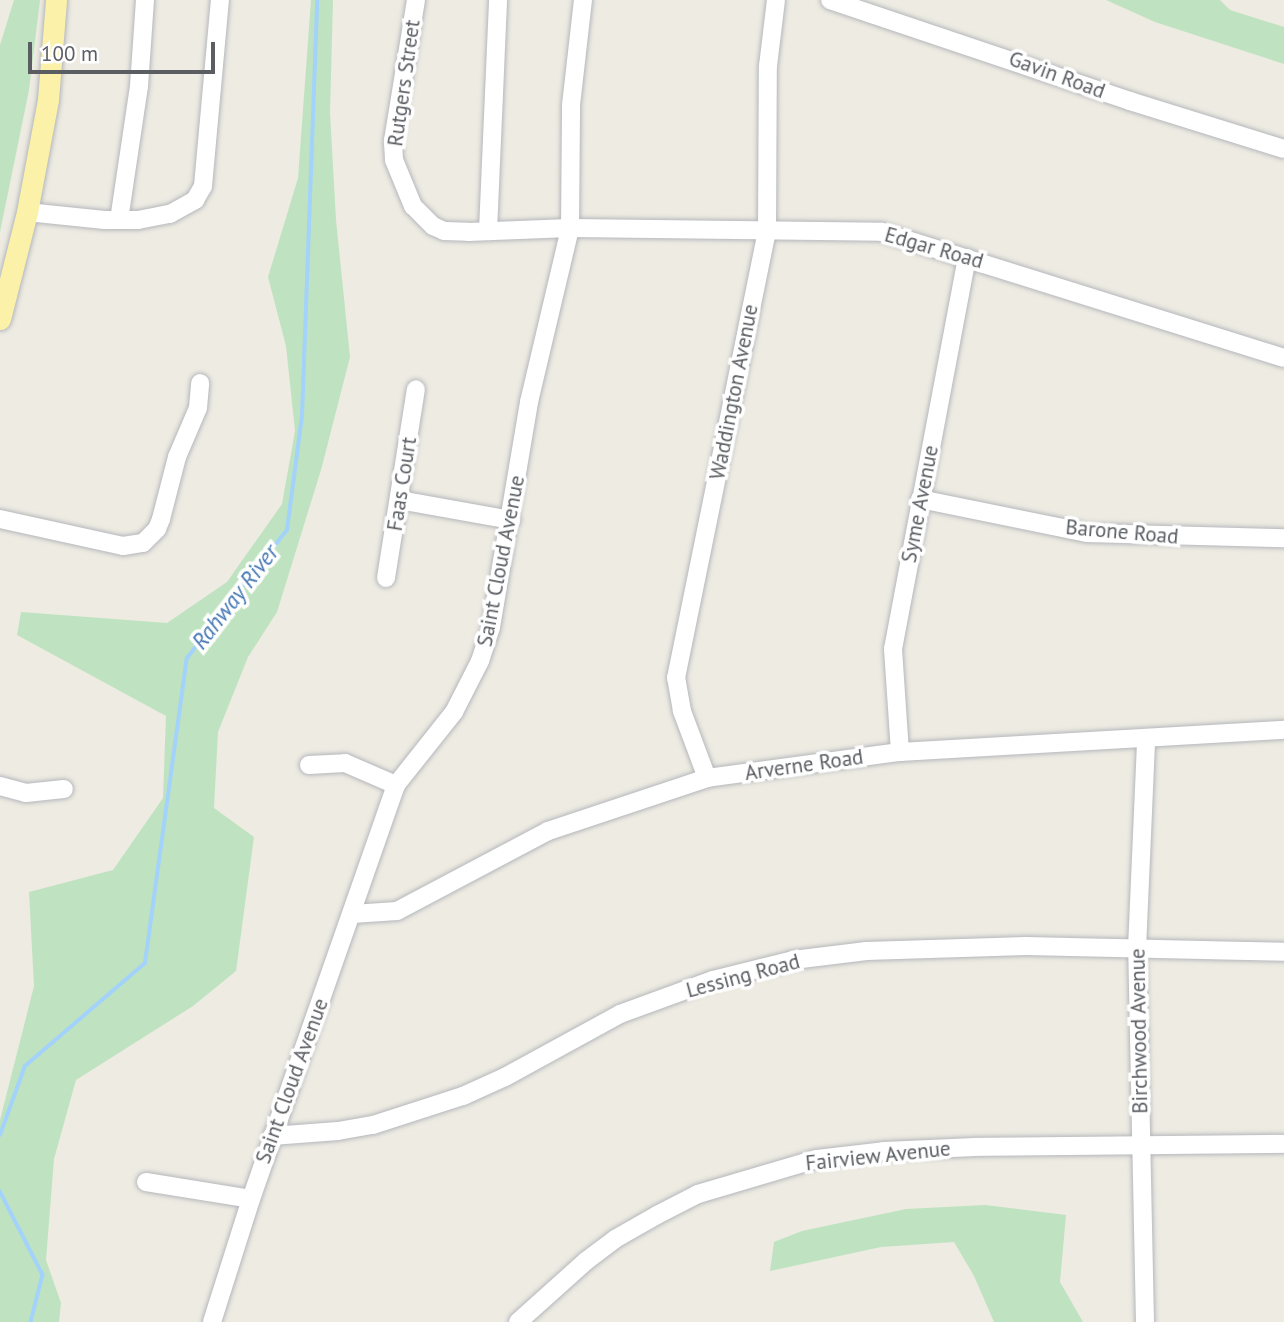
<!DOCTYPE html>
<style>
body{margin:0}
#map{position:relative;width:1284px;height:1322px;overflow:hidden;background:#edebe2;font-family:"PT Sans",sans-serif}
div>[style]{position:absolute}
.green>*{inset:0;background:#bfe3c0}
.stream>*{height:3.5px;margin:-1.75px;padding:0 1.75px;transform-origin:1.75px;border-radius:1.75px;background:#a3d2fb}
.roads{filter:drop-shadow(0 0 2px #b5b7bc) drop-shadow(0 0 2px #b5b7bc)}
.minor>*{height:18px;margin:-9px;padding:0 9px;transform-origin:9px;border-radius:9px;background:#fff}
.major>*{height:21px;margin:-10.5px;padding:0 10.5px;transform-origin:10.5px;border-radius:10.5px;background:#fbf1a8}
span{translate:-50% -50%;white-space:nowrap;text-align:center;line-height:1.15;-webkit-text-stroke:7px #fff;paint-order:stroke}
.street-label{font-size:21px;color:#5a5d62}
.water-label{font-size:23px;color:#4477b4;font-style:italic}
.scale{position:absolute;left:28px;top:42px;width:187px;height:32px;box-sizing:border-box;border:4px solid #5a5d62;border-top:0;padding-left:9px;font-size:21px;line-height:24px;white-space:nowrap;color:#5a5d62;-webkit-text-stroke:5px #fff;paint-order:stroke}
</style>
<div id="map">
<div class="green">
<div style="clip-path:polygon(14px 0,40px 0,29px 90px,0 232px,0 45px)"></div>
<div style="clip-path:polygon(311px 0,333px 0,330px 113px,336px 220px,350px 357px,321px 470px,277px 612px,248px 657px,218px 732px,214px 808px,254px 837px,236px 971px,193px 1006px,76px 1080px,54px 1159px,46px 1260px,61px 1303px,59px 1322px,0 1322px,0 1120px,34px 986px,29px 892px,113px 870px,163px 798px,166px 716px,17px 635px,21px 612px,167px 623px,227px 582px,282px 504px,295px 431px,286px 346px,268px 277px,298px 178px)"></div>
<div style="clip-path:polygon(1106px 0,1220px 0,1230px 10px,1284px 27px,1284px 64px,1155px 22px)"></div>
<div style="clip-path:polygon(985px 1205px,1066px 1215px,1060px 1282px,1083px 1322px,994px 1322px,974px 1276px,954px 1242px,881px 1247px,770px 1271px,774px 1242px,802px 1231px,906px 1209px)"></div>
</div>
<div class="stream">
<div style="left:0;top:1135px;width:73px;rotate:-70.1deg"></div>
<div style="left:25px;top:1066px;width:158px;rotate:-40.6deg"></div>
<div style="left:145px;top:963px;width:308px;rotate:-82.2deg"></div>
<div style="left:187px;top:658px;width:162px;rotate:-52deg"></div>
<div style="left:287px;top:530px;width:115px;rotate:-82.5deg"></div>
<div style="left:302px;top:416px;width:416px;rotate:-87.9deg"></div>
<div style="left:0;top:1191px;width:94px;rotate:62.9deg"></div>
<div style="left:43px;top:1275px;width:49px;rotate:104.3deg"></div>
</div>
<div class="roads">
<div class="minor">
<div style="left:416px;top:0;width:143px;rotate:99.3deg"></div>
<div style="left:393px;top:141px;width:19px;rotate:87deg"></div>
<div style="left:394px;top:160px;width:50px;rotate:67.6deg"></div>
<div style="left:413px;top:206px;width:28px;rotate:45deg"></div>
<div style="left:433px;top:226px;width:12px;rotate:24deg"></div>
<div style="left:444px;top:231px;width:24px;rotate:2deg"></div>
<div style="left:468px;top:232px;width:102px;rotate:-2.2deg"></div>
<div style="left:570px;top:228px;width:312px;rotate:0.7deg"></div>
<div style="left:882px;top:232px;width:421px;rotate:17.4deg"></div>
<div style="left:830px;top:0;width:317px;rotate:18.6deg"></div>
<div style="left:1130px;top:101px;width:161px;rotate:17.3deg"></div>
<div style="left:27px;top:212px;width:78px;rotate:5.9deg"></div>
<div style="left:105px;top:220px;width:33px"></div>
<div style="left:138px;top:220px;width:33px;rotate:-11deg"></div>
<div style="left:170px;top:214px;width:29px;rotate:-29deg"></div>
<div style="left:195px;top:200px;width:16px;rotate:-60deg"></div>
<div style="left:203px;top:186px;width:187px;rotate:-84.8deg"></div>
<div style="left:119px;top:220px;width:135px;rotate:-81.5deg"></div>
<div style="left:139px;top:86px;width:86px;rotate:-86deg"></div>
<div style="left:488px;top:231px;width:231px;rotate:-87.5deg"></div>
<div style="left:920px;top:499px;width:170px;rotate:11.5deg"></div>
<div style="left:1087px;top:533px;width:197px;rotate:1.5deg"></div>
<div style="left:399px;top:500px;width:114px;rotate:10.1deg"></div>
<div style="left:0;top:519px;width:126px;rotate:12.4deg"></div>
<div style="left:123px;top:546px;width:20px;rotate:-9deg"></div>
<div style="left:143px;top:543px;width:20px;rotate:-45deg"></div>
<div style="left:157px;top:529px;width:11px;rotate:-68deg"></div>
<div style="left:161px;top:519px;width:64px;rotate:-75.5deg"></div>
<div style="left:177px;top:457px;width:53px;rotate:-66.8deg"></div>
<div style="left:198px;top:408px;width:25px;rotate:-85deg"></div>
<div style="left:386px;top:578px;width:191px;rotate:-81deg"></div>
<div style="left:900px;top:752px;width:103px;rotate:-93.9deg"></div>
<div style="left:893px;top:649px;width:398px;rotate:-79.3deg"></div>
<div style="left:309px;top:765px;width:36px;rotate:-3deg"></div>
<div style="left:345px;top:763px;width:56px;rotate:23.3deg"></div>
<div style="left:707px;top:778px;width:72px;rotate:-110.5deg"></div>
<div style="left:682px;top:711px;width:34px;rotate:-100deg"></div>
<div style="left:676px;top:678px;width:457px;rotate:-78.5deg"></div>
<div style="left:767px;top:230px;width:164px;rotate:-89.7deg"></div>
<div style="left:768px;top:66px;width:66px;rotate:-83.1deg"></div>
<div style="left:0;top:786px;width:27px;rotate:15deg"></div>
<div style="left:26px;top:793px;width:38px;rotate:-6deg"></div>
<div style="left:352px;top:914px;width:45px;rotate:-3.8deg"></div>
<div style="left:397px;top:911px;width:171px;rotate:-27.9deg"></div>
<div style="left:548px;top:831px;width:168px;rotate:-18.4deg"></div>
<div style="left:707px;top:778px;width:195px;rotate:-7.7deg"></div>
<div style="left:900px;top:752px;width:385px;rotate:-3.3deg"></div>
<div style="left:272px;top:1136px;width:66px;rotate:-4.3deg"></div>
<div style="left:338px;top:1131px;width:36px;rotate:-10deg"></div>
<div style="left:373px;top:1125px;width:95px;rotate:-17.9deg"></div>
<div style="left:463px;top:1096px;width:46px;rotate:-24.3deg"></div>
<div style="left:505px;top:1077px;width:131px;rotate:-28.7deg"></div>
<div style="left:620px;top:1014px;width:99px;rotate:-20.1deg"></div>
<div style="left:713px;top:980px;width:82px;rotate:-14deg"></div>
<div style="left:793px;top:960px;width:74px;rotate:-7deg"></div>
<div style="left:866px;top:951px;width:160px;rotate:-1.8deg"></div>
<div style="left:1026px;top:946px;width:258px;rotate:1.3deg"></div>
<div style="left:146px;top:1182px;width:106px;rotate:9.2deg"></div>
<div style="left:212px;top:1322px;width:129px;rotate:-72.4deg"></div>
<div style="left:251px;top:1199px;width:439px;rotate:-70.7deg"></div>
<div style="left:396px;top:785px;width:93px;rotate:-51.5deg"></div>
<div style="left:454px;top:712px;width:57px;rotate:-63deg"></div>
<div style="left:480px;top:661px;width:36px;rotate:-72deg"></div>
<div style="left:491px;top:627px;width:228px;rotate:-80.4deg"></div>
<div style="left:529px;top:402px;width:179px;rotate:-76.7deg"></div>
<div style="left:570px;top:228px;width:123px;rotate:-89.5deg"></div>
<div style="left:571px;top:105px;width:106px;rotate:-83.5deg"></div>
<div style="left:518px;top:1322px;width:91px;rotate:-41.9deg"></div>
<div style="left:586px;top:1261px;width:36px;rotate:-37deg"></div>
<div style="left:615px;top:1239px;width:48px;rotate:-29.7deg"></div>
<div style="left:657px;top:1215px;width:46px;rotate:-27.1deg"></div>
<div style="left:698px;top:1194px;width:124px;rotate:-16.4deg"></div>
<div style="left:817px;top:1159px;width:67px;rotate:-6.8deg"></div>
<div style="left:884px;top:1151px;width:91px;rotate:-2.5deg"></div>
<div style="left:975px;top:1147px;width:309px;rotate:-0.6deg"></div>
<div style="left:1145px;top:1322px;width:373px;rotate:-91.2deg"></div>
<div style="left:1137px;top:949px;width:209px;rotate:-87.5deg"></div>
</div>
<div class="major">
<div style="left:0;top:319px;width:110px;rotate:-75.8deg"></div>
<div style="left:27px;top:212px;width:114px;rotate:-79.4deg"></div>
<div style="left:48px;top:100px;width:100px;rotate:-85.4deg"></div>
</div>
</div>
<div class="street-label">
<span style="left:1057px;top:75px;rotate:20deg">Gavin Road</span>
<span style="left:404px;top:83px;rotate:-82deg">Rutgers Street</span>
<span style="left:934px;top:248px;rotate:16deg">Edgar Road</span>
<span style="left:734px;top:392px;rotate:-79deg">Waddington Avenue</span>
<span style="left:402px;top:484px;rotate:-81deg">Faas Court</span>
<span style="left:920px;top:504px;rotate:-79deg">Syme Avenue</span>
<span style="left:1122px;top:532px;rotate:5deg">Barone Road</span>
<span style="left:501px;top:561px;rotate:-79deg">Saint Cloud Avenue</span>
<span style="left:804px;top:765px;rotate:-8deg">Arverne Road</span>
<span style="left:743px;top:976px;rotate:-15deg">Lessing Road</span>
<span style="left:1139px;top:1031px;rotate:-91deg">Birchwood Avenue</span>
<span style="left:292px;top:1081px;rotate:-70deg">Saint Cloud Avenue</span>
<span style="left:878px;top:1156px;rotate:-6deg">Fairview Avenue</span>
</div>
<div class="water-label">
<span style="left:235px;top:597px;rotate:-52deg">Rahway River</span>
</div>
<div class="scale">100 m</div>
</div>
